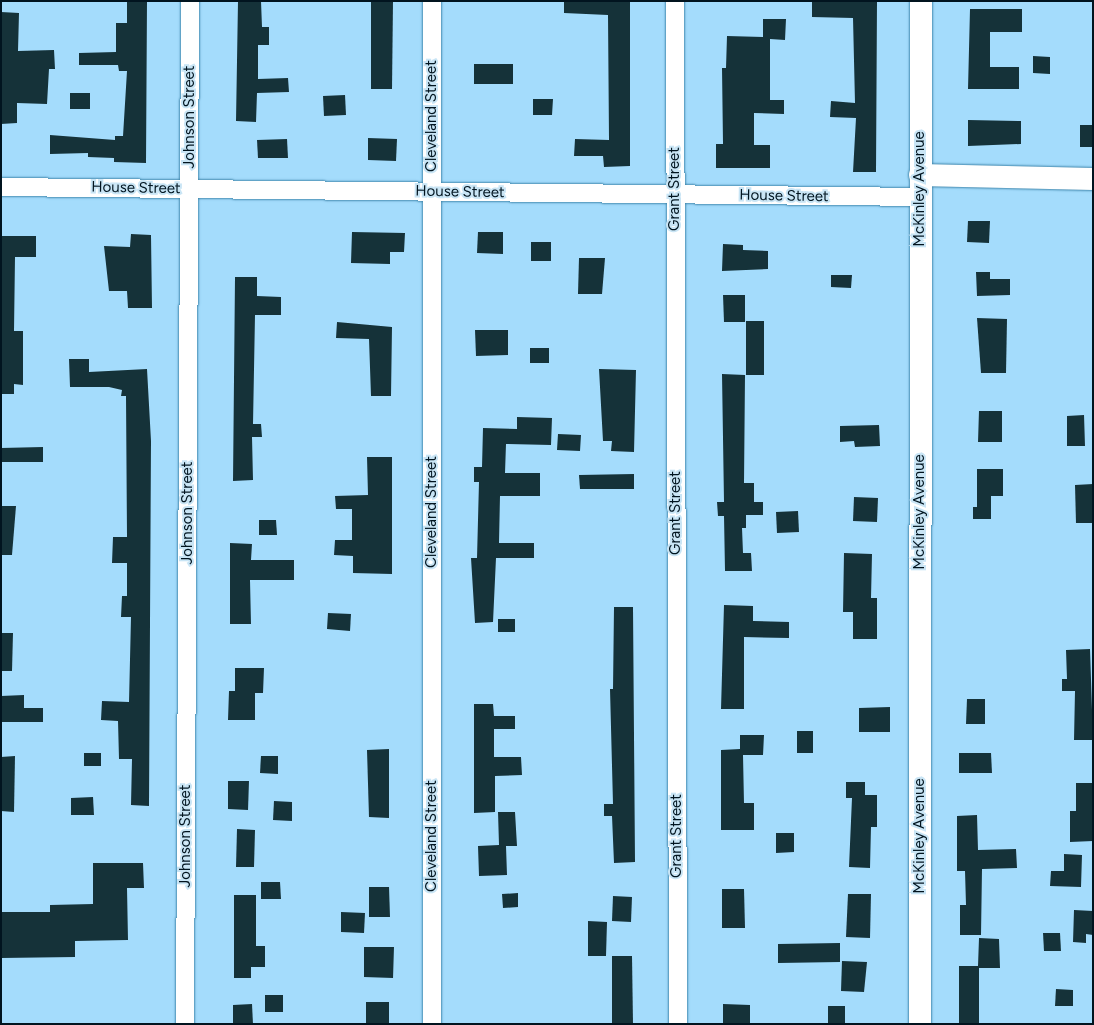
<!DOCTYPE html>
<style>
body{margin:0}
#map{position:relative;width:1094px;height:1025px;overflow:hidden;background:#a4dcfc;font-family:Figtree,sans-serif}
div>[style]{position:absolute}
.building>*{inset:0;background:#153239}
.roads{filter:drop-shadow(0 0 1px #3e85ab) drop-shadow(0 0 1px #3e85ab)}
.street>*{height:18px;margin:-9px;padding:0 9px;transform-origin:9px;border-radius:9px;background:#fff}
.secondary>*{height:22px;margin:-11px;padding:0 11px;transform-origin:11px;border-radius:11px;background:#fff}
span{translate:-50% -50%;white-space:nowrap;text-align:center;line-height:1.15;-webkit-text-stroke:4px #c9e5f5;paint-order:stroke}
.street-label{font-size:15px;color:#01141f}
.frame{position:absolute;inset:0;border:2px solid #01141f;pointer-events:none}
</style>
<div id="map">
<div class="building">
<div style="clip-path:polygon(127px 1px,147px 1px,146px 163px,114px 162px,114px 158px,88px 157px,88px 153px,50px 154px,50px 135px,115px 140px,115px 136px,123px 136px,127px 71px,119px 71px,118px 65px,79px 65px,79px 53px,116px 52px,116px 23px,127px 23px)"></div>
<div style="clip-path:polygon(238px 1px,261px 1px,262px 27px,269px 27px,269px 45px,258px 45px,258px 79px,288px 78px,289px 92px,257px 93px,256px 122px,236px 121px)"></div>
<div style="clip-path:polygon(371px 1px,393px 1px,392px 89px,371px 89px)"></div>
<div style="clip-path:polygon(564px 1px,630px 1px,630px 166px,604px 167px,603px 156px,574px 156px,575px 139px,609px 140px,608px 15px,564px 13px)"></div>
<div style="clip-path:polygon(812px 1px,877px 1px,876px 172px,853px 172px,856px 118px,830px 117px,831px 101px,855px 103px,853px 18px,812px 17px)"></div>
<div style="clip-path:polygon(970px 9px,1022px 9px,1022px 32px,990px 32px,990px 67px,1019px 67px,1019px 89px,968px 89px)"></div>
<div style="clip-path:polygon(1px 12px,19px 13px,18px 51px,54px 50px,55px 69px,49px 69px,47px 104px,17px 103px,17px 123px,1px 124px)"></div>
<div style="clip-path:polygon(763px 19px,786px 19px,785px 40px,770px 39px,770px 100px,784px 100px,784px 114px,754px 113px,754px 145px,770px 145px,770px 168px,716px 168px,716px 144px,723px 144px,722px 68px,726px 68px,727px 36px,763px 37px)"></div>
<div style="clip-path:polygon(1033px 56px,1050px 57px,1050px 74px,1033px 73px)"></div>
<div style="clip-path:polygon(474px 64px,513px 64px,513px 84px,474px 84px)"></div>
<div style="clip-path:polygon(70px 93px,90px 93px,90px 109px,70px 109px)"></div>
<div style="clip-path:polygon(345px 95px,346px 115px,324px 116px,323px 96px)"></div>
<div style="clip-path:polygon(533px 99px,553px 99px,552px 115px,533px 115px)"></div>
<div style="clip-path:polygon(968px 120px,1021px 121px,1021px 144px,968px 146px)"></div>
<div style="clip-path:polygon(1080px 125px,1093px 125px,1093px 147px,1080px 147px)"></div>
<div style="clip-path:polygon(368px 138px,397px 139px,396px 161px,368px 160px)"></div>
<div style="clip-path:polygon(287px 139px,288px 158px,258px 158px,257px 140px)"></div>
<div style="clip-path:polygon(968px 221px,990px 221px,989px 243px,967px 242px)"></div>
<div style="clip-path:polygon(352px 232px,405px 233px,404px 252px,390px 252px,390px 264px,351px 263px)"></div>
<div style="clip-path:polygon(478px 232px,503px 232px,503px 254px,477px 253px)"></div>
<div style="clip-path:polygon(131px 234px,151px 235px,152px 308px,128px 308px,127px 291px,109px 291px,104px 246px,130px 247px)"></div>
<div style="clip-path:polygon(1px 236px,36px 236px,36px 257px,15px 257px,14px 331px,23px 331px,23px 385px,14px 384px,14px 394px,1px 394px)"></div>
<div style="clip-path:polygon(531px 242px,551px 242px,551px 261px,531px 261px)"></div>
<div style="clip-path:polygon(723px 244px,743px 245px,743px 250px,768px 251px,768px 269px,722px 271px)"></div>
<div style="clip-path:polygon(579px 258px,605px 258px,602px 294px,578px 294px)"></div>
<div style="clip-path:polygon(976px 272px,990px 272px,990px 279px,1010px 279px,1010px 295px,977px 296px)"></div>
<div style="clip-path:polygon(831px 275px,852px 275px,851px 288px,831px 287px)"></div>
<div style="clip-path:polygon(235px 277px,257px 277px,257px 296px,281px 297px,281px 315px,255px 315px,253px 424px,261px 424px,262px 437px,252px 437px,253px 480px,233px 481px)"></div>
<div style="clip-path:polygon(723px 295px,745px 295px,745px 322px,724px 322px)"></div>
<div style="clip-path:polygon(977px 318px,1007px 319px,1006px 373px,981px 373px)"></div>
<div style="clip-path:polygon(746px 321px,764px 321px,764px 375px,746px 375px)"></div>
<div style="clip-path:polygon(337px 322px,392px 327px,391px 396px,371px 396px,369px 339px,336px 338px)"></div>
<div style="clip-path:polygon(475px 330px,508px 330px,508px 355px,476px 356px)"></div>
<div style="clip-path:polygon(530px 348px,549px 348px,549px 363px,530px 363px)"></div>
<div style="clip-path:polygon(69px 359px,89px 359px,89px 372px,147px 369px,151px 441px,149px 806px,131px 805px,132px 759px,119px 759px,118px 721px,101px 720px,102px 701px,129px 702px,131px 617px,121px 617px,122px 596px,127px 596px,127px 563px,112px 563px,113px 537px,127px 537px,126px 396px,121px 396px,122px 390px,109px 387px,70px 387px)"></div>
<div style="clip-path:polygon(599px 369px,636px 370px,634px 452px,611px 451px,612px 441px,603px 441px)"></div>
<div style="clip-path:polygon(722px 374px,745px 375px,744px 483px,754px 483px,754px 502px,763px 502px,763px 515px,746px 515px,746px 528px,742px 528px,743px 553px,751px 553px,752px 571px,725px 571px,724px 516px,718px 516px,717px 502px,724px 502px)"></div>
<div style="clip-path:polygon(979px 411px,1002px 411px,1002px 442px,978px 442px)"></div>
<div style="clip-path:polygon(1084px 415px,1085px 446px,1067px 446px,1067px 416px)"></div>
<div style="clip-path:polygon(517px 417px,552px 418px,551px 445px,506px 444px,505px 473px,540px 473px,540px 496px,500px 496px,499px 543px,534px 543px,534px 558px,496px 558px,493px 622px,475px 623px,471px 558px,477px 558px,479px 482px,474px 482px,474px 467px,482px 467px,483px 428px,517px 429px)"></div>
<div style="clip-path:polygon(879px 425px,880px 446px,855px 447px,854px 441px,840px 442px,840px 426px)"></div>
<div style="clip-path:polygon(558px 434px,581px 435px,580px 451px,557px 450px)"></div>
<div style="clip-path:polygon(43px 447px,43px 462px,1px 462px,1px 448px)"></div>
<div style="clip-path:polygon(367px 457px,392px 457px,392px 574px,353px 573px,353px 556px,334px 555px,335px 540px,352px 540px,352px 509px,336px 509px,335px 496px,368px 495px)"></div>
<div style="clip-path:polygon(977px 469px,1003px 469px,1003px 496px,991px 496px,991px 519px,973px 519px,973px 507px,977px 507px)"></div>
<div style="clip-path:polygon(634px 474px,634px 489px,580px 489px,579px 475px)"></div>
<div style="clip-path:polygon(1093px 484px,1093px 523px,1076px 523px,1075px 485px)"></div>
<div style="clip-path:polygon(854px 497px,878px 498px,877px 522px,853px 521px)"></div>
<div style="clip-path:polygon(1px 506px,16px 506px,12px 555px,1px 555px)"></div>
<div style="clip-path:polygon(798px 511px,799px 532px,777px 533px,776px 512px)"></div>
<div style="clip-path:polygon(259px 520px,276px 520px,277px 535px,259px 535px)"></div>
<div style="clip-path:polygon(230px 543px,252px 544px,251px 560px,294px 560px,294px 580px,250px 580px,251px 624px,230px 624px)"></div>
<div style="clip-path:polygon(844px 553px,872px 554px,871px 598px,877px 598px,877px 639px,853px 639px,853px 612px,843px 612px)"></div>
<div style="clip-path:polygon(724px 605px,753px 606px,753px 621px,789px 622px,789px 638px,744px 637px,744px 709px,721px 709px)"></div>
<div style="clip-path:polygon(614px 607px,633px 607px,635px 862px,614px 863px,612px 816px,604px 816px,604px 804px,613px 804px,610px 689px,613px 689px)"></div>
<div style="clip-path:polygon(328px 613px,351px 614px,350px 631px,327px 629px)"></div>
<div style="clip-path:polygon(498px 619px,515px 619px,515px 632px,498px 632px)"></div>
<div style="clip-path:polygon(1px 633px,13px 633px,12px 671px,1px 671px)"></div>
<div style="clip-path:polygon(1090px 649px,1093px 740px,1074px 740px,1075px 691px,1062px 691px,1062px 679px,1067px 679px,1066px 650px)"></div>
<div style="clip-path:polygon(235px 668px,264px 668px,263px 693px,255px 693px,255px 720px,228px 720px,229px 691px,235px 691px)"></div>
<div style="clip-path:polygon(24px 695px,24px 708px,43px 708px,43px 722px,1px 722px,1px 696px)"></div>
<div style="clip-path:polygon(967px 699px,985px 699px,985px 724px,966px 724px)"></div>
<div style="clip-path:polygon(474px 704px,493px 704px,494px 716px,515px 716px,515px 729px,494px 729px,494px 757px,521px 757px,522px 775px,495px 776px,495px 812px,474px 813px)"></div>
<div style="clip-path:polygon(890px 707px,890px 732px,859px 732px,859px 708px)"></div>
<div style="clip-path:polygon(797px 731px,813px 731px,813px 753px,797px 753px)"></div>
<div style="clip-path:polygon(740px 735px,764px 735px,763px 755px,743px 755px,744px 803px,754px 803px,754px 830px,721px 830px,721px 750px,740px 749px)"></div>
<div style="clip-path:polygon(389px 749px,389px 818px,369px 817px,367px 750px)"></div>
<div style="clip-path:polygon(84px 753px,101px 753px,101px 766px,84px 766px)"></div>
<div style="clip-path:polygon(959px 753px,991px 753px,992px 773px,959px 773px)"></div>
<div style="clip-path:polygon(15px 756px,14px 812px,1px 811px,1px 757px)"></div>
<div style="clip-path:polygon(261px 756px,278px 756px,278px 774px,260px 773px)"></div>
<div style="clip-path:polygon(228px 781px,249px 781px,248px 810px,228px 809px)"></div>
<div style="clip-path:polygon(846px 782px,865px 782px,865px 795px,877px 795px,877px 827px,871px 827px,870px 868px,849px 867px,852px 798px,846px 798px)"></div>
<div style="clip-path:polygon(1076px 783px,1093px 783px,1093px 841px,1070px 842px,1070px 811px,1076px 811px)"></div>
<div style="clip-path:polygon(93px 797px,94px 815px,71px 815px,71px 798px)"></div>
<div style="clip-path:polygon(274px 801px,292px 802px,292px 821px,273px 820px)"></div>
<div style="clip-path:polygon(498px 812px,515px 812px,517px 846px,506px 846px,507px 875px,479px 876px,478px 846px,499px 845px)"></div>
<div style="clip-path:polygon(977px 815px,978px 850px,1016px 849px,1017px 868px,982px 869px,981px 935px,960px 935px,960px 905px,966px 905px,965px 871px,957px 871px,957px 816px)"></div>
<div style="clip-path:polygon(237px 829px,255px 830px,254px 867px,236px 867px)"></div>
<div style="clip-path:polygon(776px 833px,794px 833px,794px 852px,776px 853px)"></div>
<div style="clip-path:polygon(1064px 854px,1082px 855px,1081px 887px,1050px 886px,1051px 871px,1064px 871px)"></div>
<div style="clip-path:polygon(93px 863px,143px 863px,144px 888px,127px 888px,128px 940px,75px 941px,75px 957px,1px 958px,1px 912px,50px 912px,50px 905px,93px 904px)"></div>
<div style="clip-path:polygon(261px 882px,280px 882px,281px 899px,261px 899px)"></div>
<div style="clip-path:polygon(369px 887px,389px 887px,390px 917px,369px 917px)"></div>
<div style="clip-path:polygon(722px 889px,744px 889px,745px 928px,722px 928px)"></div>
<div style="clip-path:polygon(518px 893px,518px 907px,503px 908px,502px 894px)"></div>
<div style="clip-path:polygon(848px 894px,871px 894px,870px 938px,846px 937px)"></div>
<div style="clip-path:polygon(234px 895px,256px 895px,256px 946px,265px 946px,265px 967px,251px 967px,251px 978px,234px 978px)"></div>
<div style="clip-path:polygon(613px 896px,632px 897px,631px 922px,612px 921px)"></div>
<div style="clip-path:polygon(1074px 910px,1093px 911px,1093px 935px,1086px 934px,1086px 943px,1073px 942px)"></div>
<div style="clip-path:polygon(341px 912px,365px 913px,364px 933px,341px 932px)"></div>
<div style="clip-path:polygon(588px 921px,607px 922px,606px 956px,588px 956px)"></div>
<div style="clip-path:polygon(1043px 933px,1060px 933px,1061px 951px,1044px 951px)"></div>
<div style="clip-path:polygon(979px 938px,999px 939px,1000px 968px,979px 968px,979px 1024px,959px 1024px,959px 966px,978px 966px)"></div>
<div style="clip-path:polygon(840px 943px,840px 962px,778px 963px,778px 944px)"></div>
<div style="clip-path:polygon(364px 947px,394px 947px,393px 978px,364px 977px)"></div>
<div style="clip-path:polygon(612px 956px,632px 956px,633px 1024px,612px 1024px)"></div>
<div style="clip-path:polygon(842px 961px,867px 962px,864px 992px,841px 991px)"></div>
<div style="clip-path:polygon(1056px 989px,1073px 990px,1073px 1006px,1055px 1006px)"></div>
<div style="clip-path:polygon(265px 995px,283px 995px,283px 1012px,265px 1012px)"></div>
<div style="clip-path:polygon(366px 1002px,389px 1002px,389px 1024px,366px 1024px)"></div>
<div style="clip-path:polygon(252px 1004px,253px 1024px,233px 1024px,233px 1005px)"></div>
<div style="clip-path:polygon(723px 1004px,750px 1005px,750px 1024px,723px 1024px)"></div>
<div style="clip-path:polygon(828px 1006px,845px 1006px,845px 1023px,828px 1023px)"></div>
</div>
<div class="roads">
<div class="street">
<div style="left:432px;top:1px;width:1023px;rotate:90deg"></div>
<div style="left:675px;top:1px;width:1023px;rotate:89.83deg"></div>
<div style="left:1px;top:187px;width:919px;rotate:0.62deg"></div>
<div style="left:185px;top:1024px;width:1023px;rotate:-89.72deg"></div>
</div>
<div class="secondary">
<div style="left:920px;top:175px;width:173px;rotate:1.3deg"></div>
<div style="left:920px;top:1024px;width:1023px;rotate:-89.94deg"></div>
</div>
</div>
<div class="street-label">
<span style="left:432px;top:116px;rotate:-90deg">Cleveland Street</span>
<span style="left:190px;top:117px;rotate:-90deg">Johnson Street</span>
<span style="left:136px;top:188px;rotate:1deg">House Street</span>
<span style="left:675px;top:189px;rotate:-90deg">Grant Street</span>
<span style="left:920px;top:189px;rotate:-90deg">McKinley Avenue</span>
<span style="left:460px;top:192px;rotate:1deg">House Street</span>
<span style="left:784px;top:196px;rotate:1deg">House Street</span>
<span style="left:432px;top:512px;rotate:-90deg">Cleveland Street</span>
<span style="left:920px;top:512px;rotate:-90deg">McKinley Avenue</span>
<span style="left:188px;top:513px;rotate:-90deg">Johnson Street</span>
<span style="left:676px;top:513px;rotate:-90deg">Grant Street</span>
<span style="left:186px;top:836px;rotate:-90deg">Johnson Street</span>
<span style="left:432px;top:836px;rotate:-90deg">Cleveland Street</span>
<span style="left:677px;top:836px;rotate:-90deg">Grant Street</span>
<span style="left:920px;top:836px;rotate:-90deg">McKinley Avenue</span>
</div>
<div class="frame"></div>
</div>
